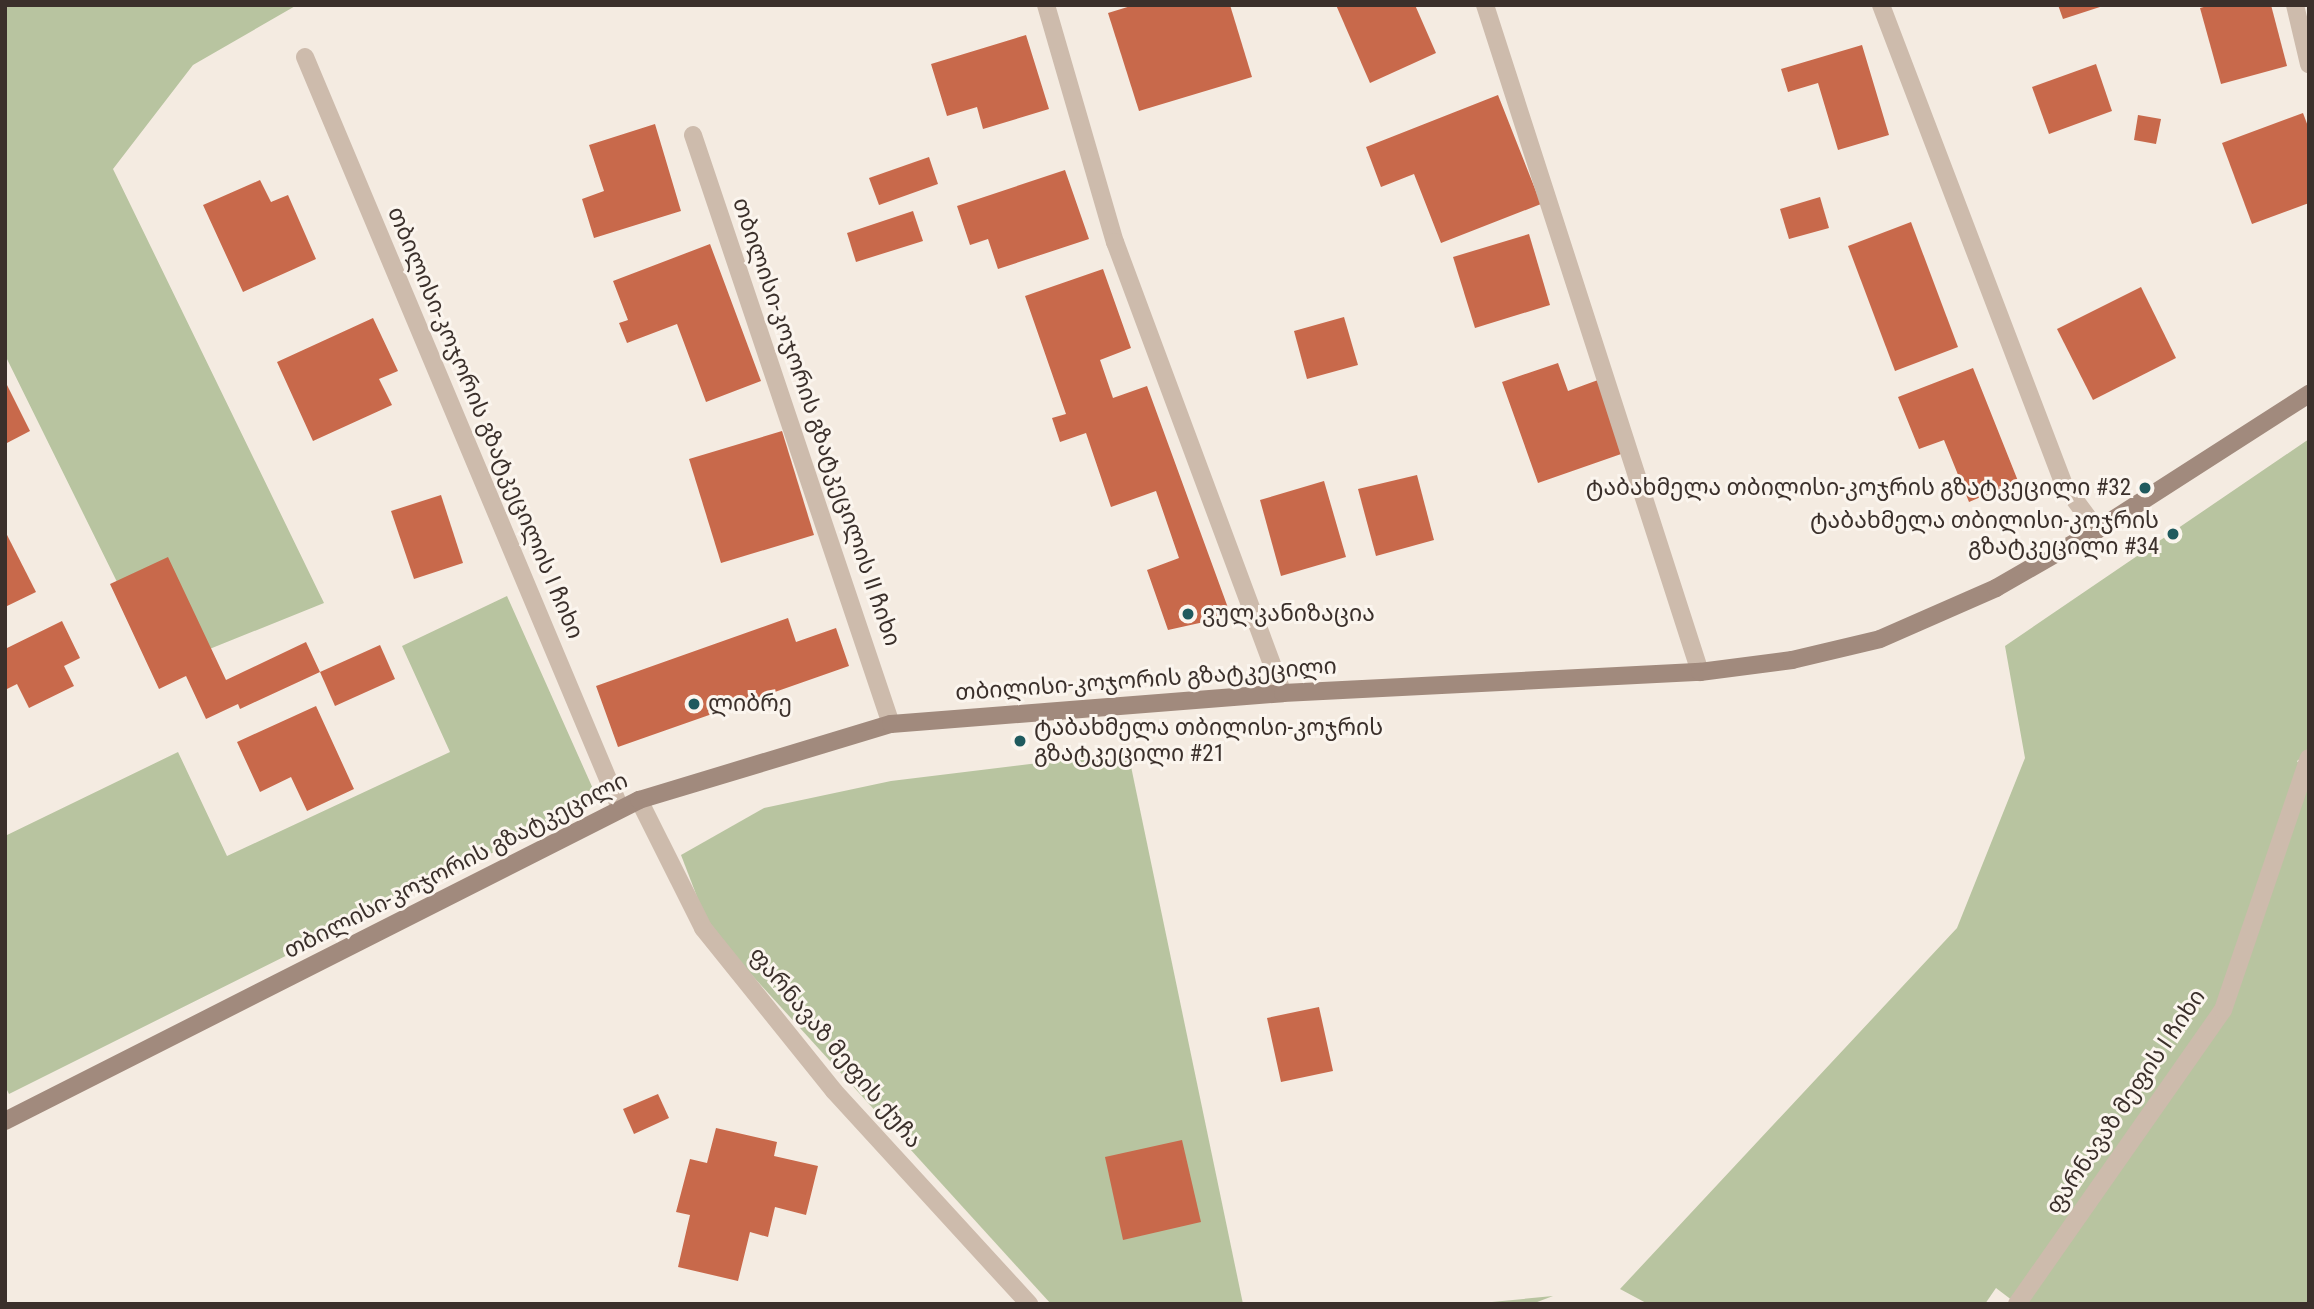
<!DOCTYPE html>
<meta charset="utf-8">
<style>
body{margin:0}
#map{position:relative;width:2314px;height:1309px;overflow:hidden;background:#f4ebe1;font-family:"Roboto Condensed","Noto Sans Georgian",sans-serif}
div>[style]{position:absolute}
.green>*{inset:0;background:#b8c4a0}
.building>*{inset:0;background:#c8694b}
.lane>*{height:18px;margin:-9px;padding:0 9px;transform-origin:9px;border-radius:9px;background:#cdbbac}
.street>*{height:18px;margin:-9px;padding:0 9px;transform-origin:9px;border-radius:9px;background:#cdbbac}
.secondary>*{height:18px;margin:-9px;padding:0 9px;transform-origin:9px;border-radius:9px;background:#a18a7d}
.dots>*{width:19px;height:19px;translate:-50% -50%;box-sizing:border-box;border:4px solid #fbf5ee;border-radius:50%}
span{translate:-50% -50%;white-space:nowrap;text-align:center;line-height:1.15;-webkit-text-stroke:6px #fbf5ee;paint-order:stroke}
.street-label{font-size:23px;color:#3b302b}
.poi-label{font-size:23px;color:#3b302b}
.right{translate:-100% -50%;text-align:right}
.left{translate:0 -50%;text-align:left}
.frame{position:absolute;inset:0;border:7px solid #3b302b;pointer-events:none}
</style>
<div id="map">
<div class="green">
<div style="clip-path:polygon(5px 5px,297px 5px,193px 65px,113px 169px,324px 603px,160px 669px,5px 355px)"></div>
<div style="clip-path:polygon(2309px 439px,2309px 752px,2297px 761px,2309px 777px,2309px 1304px,2017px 1304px,1996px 1288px,1985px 1304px,1648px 1304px,1620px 1289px,1957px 928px,2025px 758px,2005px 646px)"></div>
<div style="clip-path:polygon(507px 596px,598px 800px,9px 1094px,5px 1086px,5px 836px,178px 752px,227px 856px,450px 752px,402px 646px)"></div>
<div style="clip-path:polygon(1128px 752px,1243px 1304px,1051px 1304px,709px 928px,681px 855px,764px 808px,891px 781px)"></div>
<div style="clip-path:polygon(1553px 1296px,1532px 1304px,1471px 1304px)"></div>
</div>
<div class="building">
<div style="clip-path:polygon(1134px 5px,1230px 5px,1252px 77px,1139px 111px,1108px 13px)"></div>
<div style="clip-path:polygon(1336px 5px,1415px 5px,1436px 53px,1370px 83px)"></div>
<div style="clip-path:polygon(2058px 5px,2103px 5px,2103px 6px,2063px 19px)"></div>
<div style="clip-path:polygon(2211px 5px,2271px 5px,2287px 66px,2221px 84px,2200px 8px)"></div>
<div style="clip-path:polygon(1026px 35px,1049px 109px,983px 129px,977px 107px,947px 116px,931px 64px)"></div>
<div style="clip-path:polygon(1862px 45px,1889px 135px,1838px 150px,1818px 83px,1788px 92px,1781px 69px)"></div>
<div style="clip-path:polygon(2096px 64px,2112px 111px,2049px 134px,2032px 87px)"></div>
<div style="clip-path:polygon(1498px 95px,1541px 204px,1441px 243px,1414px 174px,1381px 187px,1366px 147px)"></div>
<div style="clip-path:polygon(2303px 113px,2309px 129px,2309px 203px,2252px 224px,2222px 143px)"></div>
<div style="clip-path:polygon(2138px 115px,2161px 119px,2156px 144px,2134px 140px)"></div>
<div style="clip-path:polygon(655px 124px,681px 211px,594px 238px,582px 199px,604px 191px,589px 145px)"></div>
<div style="clip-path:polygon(929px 157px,938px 184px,879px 205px,869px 178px)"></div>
<div style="clip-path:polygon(1065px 170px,1089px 239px,998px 269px,988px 239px,970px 245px,957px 206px)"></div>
<div style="clip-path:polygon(260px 180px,271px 202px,288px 195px,316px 259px,243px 292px,203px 205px)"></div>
<div style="clip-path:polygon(1820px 197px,1829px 228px,1789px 239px,1780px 209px)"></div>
<div style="clip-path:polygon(913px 211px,923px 241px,856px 262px,847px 233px)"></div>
<div style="clip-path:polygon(1911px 222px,1958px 347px,1895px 371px,1848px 246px)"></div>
<div style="clip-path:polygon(1529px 234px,1550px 305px,1475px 328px,1453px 257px)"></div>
<div style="clip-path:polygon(710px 244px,761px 381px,706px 402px,677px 324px,627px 343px,619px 323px,628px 320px,613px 281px)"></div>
<div style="clip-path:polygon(1103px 269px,1131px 348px,1100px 360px,1113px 398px,1147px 386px,1231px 616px,1168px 630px,1147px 570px,1179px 558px,1156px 491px,1111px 507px,1086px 433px,1060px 442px,1052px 418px,1066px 414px,1025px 296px)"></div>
<div style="clip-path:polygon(2141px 287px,2176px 358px,2093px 400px,2057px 329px)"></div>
<div style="clip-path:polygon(1344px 317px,1358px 365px,1307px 379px,1294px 331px)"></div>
<div style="clip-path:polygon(373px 318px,398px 371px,379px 379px,392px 405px,313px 441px,277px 362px)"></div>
<div style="clip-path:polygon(1558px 363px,1568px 391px,1598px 380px,1624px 453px,1538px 483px,1502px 382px)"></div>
<div style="clip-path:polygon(1973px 368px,2018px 481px,1969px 502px,1944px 440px,1919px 449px,1898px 397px)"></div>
<div style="clip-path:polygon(5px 381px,30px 431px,5px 444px)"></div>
<div style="clip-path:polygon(782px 431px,814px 535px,721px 563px,689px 459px)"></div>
<div style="clip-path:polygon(1417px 475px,1434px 540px,1376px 556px,1358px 489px)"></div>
<div style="clip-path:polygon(1324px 481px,1346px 557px,1281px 576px,1260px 500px)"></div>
<div style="clip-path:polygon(441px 495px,463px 563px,414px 579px,391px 511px)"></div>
<div style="clip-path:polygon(5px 531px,36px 592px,5px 607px)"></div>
<div style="clip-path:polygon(168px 557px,226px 680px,306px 642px,320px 672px,240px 709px,238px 704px,206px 719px,186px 676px,159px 689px,110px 584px)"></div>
<div style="clip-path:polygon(788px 618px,796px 642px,836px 628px,849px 666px,618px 747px,596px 686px)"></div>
<div style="clip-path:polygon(62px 621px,80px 658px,64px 666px,74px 686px,29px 708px,17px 684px,5px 690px,5px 649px)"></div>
<div style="clip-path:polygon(380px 645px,395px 679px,335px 706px,320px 672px)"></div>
<div style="clip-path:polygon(316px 706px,354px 789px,307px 811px,291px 777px,260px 792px,237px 742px)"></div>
<div style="clip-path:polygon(1319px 1007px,1333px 1071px,1281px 1082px,1267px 1018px)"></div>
<div style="clip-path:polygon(658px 1094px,669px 1118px,634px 1134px,623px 1109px)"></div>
<div style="clip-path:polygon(716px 1128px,777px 1142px,774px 1156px,818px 1166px,806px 1215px,775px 1207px,768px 1237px,750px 1232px,738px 1281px,678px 1267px,690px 1215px,676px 1212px,690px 1159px,707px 1163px)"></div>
<div style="clip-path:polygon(1182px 1140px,1201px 1222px,1123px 1240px,1105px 1157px)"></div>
</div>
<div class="lane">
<div style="left:693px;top:135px;width:621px;rotate:71.42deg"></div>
</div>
<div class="street">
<div style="left:1046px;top:5px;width:247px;rotate:73.8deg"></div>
<div style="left:1115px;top:242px;width:481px;rotate:69.6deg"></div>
<div style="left:1485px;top:5px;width:701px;rotate:72.13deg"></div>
<div style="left:1881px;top:5px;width:514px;rotate:69.13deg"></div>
<div style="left:2064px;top:485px;width:56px;rotate:53.7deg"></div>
<div style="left:2295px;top:5px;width:61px;rotate:76.7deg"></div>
<div style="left:305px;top:57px;width:814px;rotate:67.24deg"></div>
<div style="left:639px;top:800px;width:143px;rotate:63.4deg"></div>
<div style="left:703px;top:928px;width:209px;rotate:51.2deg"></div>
<div style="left:834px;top:1091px;width:289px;rotate:47.5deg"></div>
<div style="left:2017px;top:1304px;width:359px;rotate:-55deg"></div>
<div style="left:2223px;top:1010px;width:266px;rotate:-71.2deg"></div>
</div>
<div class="secondary">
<div style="left:5px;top:1121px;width:711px;rotate:-26.85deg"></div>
<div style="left:639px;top:800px;width:263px;rotate:-16.8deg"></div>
<div style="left:891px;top:724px;width:393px;rotate:-4.5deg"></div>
<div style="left:1283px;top:693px;width:418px;rotate:-2.9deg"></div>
<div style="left:1700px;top:672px;width:93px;rotate:-7.4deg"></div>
<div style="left:1792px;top:660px;width:90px;rotate:-13.4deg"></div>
<div style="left:1880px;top:639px;width:127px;rotate:-23.7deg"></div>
<div style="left:1996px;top:588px;width:116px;rotate:-29.9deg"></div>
<div style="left:2097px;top:530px;width:252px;rotate:-32.7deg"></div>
</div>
<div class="dots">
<div style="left:2145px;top:488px;background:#1f5a5e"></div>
<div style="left:2173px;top:534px;background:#1f5a5e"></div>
<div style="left:1188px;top:614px;background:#1f5a5e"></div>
<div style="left:694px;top:704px;background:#1f5a5e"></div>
<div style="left:1020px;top:741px;background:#1f5a5e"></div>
</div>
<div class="street-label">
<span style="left:816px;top:422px;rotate:71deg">თბილისი-კოჯორის გზატკეცილის II ჩიხი</span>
<span style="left:485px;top:423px;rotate:67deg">თბილისი-კოჯორის გზატკეცილის I ჩიხი</span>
<span style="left:1146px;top:680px;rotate:-4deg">თბილისი-კოჯორის გზატკეცილი</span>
<span style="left:456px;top:866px;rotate:-27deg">თბილისი-კოჯორის გზატკეცილი</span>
<span style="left:835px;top:1048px;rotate:50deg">ფარნავაზ მეფის ქუჩა</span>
<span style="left:2126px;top:1102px;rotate:-56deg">ფარნავაზ მეფის I ჩიხი</span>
</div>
<div class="poi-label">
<span class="right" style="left:2131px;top:488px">ტაბახმელა თბილისი-კოჯრის გზატკეცილი #32</span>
<span class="right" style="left:2159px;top:534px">ტაბახმელა თბილისი-კოჯრის<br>გზატკეცილი #34</span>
<span class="left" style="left:1202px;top:614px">ვულკანიზაცია</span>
<span class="left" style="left:708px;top:704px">ლიბრე</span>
<span class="left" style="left:1034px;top:741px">ტაბახმელა თბილისი-კოჯრის<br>გზატკეცილი #21</span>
</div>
<div class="frame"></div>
</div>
